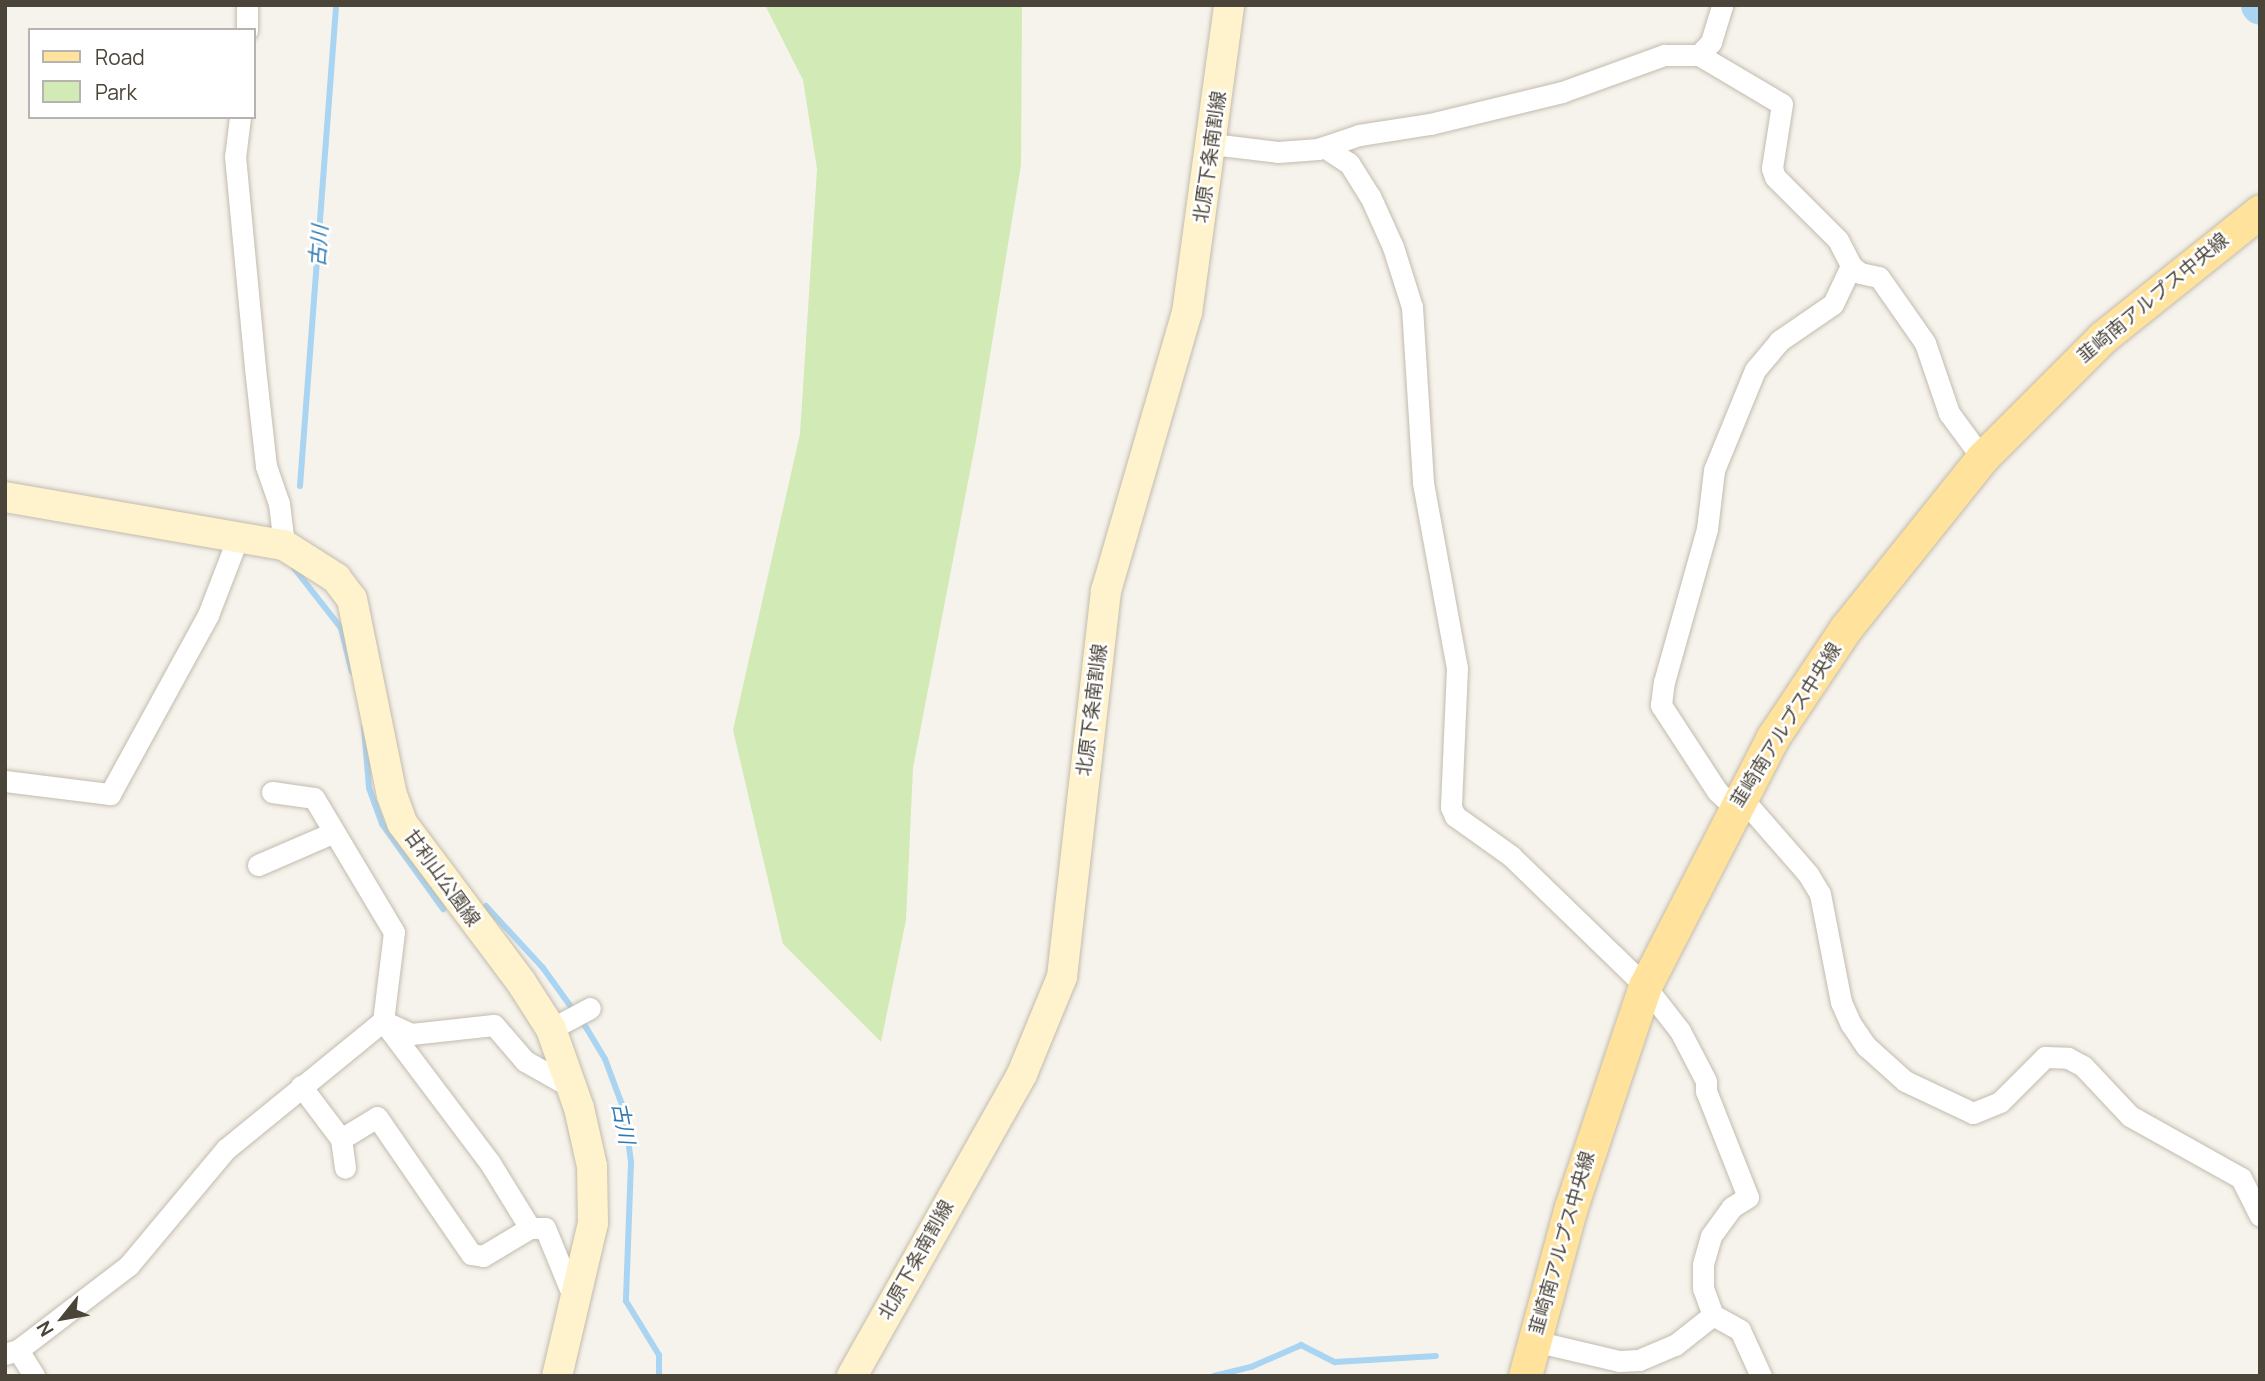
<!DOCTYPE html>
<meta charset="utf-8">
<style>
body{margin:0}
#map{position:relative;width:2265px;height:1381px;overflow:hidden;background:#f6f3ec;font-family:Manrope,"Noto Sans JP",sans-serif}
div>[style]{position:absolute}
.green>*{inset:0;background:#d2eab5}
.stream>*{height:6px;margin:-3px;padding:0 3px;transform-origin:3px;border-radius:3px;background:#a9d4f2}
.river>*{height:37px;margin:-18.5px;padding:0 18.5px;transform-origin:18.5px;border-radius:18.5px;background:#a9d4f2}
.roads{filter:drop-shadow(0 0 2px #c2bbae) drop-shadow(0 0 2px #c2bbae)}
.minor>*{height:21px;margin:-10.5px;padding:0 10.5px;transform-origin:10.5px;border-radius:10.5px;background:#fff}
.secondary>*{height:30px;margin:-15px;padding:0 15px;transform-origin:15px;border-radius:15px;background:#fff3cd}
.primary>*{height:33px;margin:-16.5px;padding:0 16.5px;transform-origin:16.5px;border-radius:16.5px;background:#ffe39c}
span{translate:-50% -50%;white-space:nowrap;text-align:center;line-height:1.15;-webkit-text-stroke:5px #fff;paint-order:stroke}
.street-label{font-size:19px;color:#4b4439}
.water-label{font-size:21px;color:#2e7ab2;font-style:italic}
.frame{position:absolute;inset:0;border:7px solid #4b4439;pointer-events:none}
.legend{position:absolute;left:28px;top:28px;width:228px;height:91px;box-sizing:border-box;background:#fff;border:2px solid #b7b4b0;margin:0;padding:9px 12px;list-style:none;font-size:21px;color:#4b4439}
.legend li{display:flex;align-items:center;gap:14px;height:35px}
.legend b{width:35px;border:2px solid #b7b4b0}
.north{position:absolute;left:28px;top:1283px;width:70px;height:70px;-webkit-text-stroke:5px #fff;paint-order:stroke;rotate:239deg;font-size:19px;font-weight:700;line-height:28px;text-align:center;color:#4b4439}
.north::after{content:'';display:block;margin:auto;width:24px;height:32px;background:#4b4439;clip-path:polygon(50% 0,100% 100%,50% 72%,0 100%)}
</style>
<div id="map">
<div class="green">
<div style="clip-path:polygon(765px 5px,1022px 5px,1021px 165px,977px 435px,913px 768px,906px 920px,881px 1042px,783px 944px,733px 730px,800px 434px,817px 169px,803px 80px)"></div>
</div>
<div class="stream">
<div style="left:300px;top:486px;width:482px;rotate:-85.7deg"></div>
<div style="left:294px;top:568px;width:76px;rotate:51.9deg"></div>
<div style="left:341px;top:628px;width:45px;rotate:76deg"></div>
<div style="left:364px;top:727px;width:61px;rotate:85.3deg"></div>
<div style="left:369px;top:788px;width:38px;rotate:70deg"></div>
<div style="left:382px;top:824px;width:105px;rotate:54.3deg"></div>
<div style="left:486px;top:906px;width:84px;rotate:47.4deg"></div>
<div style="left:543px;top:968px;width:75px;rotate:54.2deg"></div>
<div style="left:587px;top:1029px;width:35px;rotate:59deg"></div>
<div style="left:605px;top:1059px;width:54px;rotate:69.6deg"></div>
<div style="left:624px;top:1110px;width:52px;rotate:82.3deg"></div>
<div style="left:631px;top:1162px;width:139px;rotate:92.1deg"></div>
<div style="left:626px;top:1301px;width:63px;rotate:58.6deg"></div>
<div style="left:659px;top:1355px;width:21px;rotate:90deg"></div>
<div style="left:1214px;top:1376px;width:38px;rotate:-14deg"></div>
<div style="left:1251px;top:1367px;width:55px;rotate:-23.7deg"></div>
<div style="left:1301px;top:1345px;width:38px;rotate:27deg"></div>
<div style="left:1335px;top:1362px;width:101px;rotate:-3.4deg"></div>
</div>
<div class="river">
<div style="left:2259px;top:5px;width:1px;rotate:45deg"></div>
</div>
<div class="roads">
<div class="minor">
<div style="left:247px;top:5px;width:25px;rotate:90deg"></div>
<div style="left:1699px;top:55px;width:18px;rotate:-47deg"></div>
<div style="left:1711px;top:42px;width:39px;rotate:-73deg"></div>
<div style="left:240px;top:117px;width:39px;rotate:97deg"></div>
<div style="left:235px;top:156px;width:213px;rotate:84.6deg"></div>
<div style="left:255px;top:368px;width:99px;rotate:83.6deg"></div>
<div style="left:266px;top:466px;width:39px;rotate:71deg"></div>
<div style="left:279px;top:503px;width:42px;rotate:83.2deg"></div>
<div style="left:1212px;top:144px;width:66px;rotate:6.9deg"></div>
<div style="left:1278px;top:152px;width:40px;rotate:-4.3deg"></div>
<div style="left:1318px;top:149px;width:43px;rotate:-18.9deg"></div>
<div style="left:1359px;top:135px;width:72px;rotate:-8.8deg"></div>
<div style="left:1430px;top:124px;width:136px;rotate:-13.6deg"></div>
<div style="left:1562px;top:92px;width:109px;rotate:-19.9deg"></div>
<div style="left:1664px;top:55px;width:35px"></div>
<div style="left:1699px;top:55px;width:96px;rotate:30.6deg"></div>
<div style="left:1782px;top:104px;width:65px;rotate:98.9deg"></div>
<div style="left:1772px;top:168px;width:9px;rotate:72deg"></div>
<div style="left:1775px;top:177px;width:89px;rotate:45deg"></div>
<div style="left:1838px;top:240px;width:29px;rotate:63deg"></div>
<div style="left:1851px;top:266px;width:11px;rotate:38deg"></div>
<div style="left:1860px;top:273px;width:19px;rotate:12deg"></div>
<div style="left:1879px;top:277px;width:80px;rotate:55.1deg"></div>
<div style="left:1925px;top:343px;width:74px;rotate:71.1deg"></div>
<div style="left:1949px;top:413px;width:56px;rotate:53.7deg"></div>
<div style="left:1324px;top:147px;width:30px;rotate:33deg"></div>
<div style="left:1349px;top:163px;width:39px;rotate:58deg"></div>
<div style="left:1370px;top:196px;width:56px;rotate:65.7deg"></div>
<div style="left:1393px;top:247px;width:63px;rotate:72.4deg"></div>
<div style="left:1412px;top:307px;width:176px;rotate:86.4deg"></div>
<div style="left:1423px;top:483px;width:188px;rotate:79.6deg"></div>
<div style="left:1457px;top:668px;width:139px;rotate:92.5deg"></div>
<div style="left:1451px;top:807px;width:10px;rotate:66deg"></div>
<div style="left:1455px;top:816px;width:69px;rotate:35.5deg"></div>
<div style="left:1511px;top:856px;width:187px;rotate:44.1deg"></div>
<div style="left:1645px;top:986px;width:57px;rotate:52.1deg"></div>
<div style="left:1680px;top:1031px;width:56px;rotate:62.5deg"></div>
<div style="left:1706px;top:1081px;width:10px;rotate:90deg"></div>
<div style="left:1706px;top:1091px;width:114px;rotate:68.4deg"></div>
<div style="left:1748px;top:1197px;width:19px;rotate:148deg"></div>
<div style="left:1732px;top:1207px;width:36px;rotate:126deg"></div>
<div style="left:1711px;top:1236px;width:29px;rotate:106deg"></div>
<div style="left:1703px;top:1264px;width:24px;rotate:90deg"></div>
<div style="left:1703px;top:1288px;width:29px;rotate:70deg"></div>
<div style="left:1713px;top:1315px;width:31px;rotate:29deg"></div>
<div style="left:1740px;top:1330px;width:51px;rotate:65.5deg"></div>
<div style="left:5px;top:781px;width:106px;rotate:7.1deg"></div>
<div style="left:110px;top:794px;width:204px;rotate:-61.3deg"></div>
<div style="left:208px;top:615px;width:80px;rotate:-68.9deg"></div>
<div style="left:272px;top:792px;width:42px;rotate:8.1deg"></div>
<div style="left:314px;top:798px;width:156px;rotate:59.2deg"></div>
<div style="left:394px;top:932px;width:90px;rotate:97deg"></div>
<div style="left:383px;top:1021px;width:31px;rotate:25deg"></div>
<div style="left:411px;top:1034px;width:83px;rotate:-6.2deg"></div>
<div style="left:494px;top:1025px;width:48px;rotate:49.3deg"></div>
<div style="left:525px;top:1061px;width:55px;rotate:29.4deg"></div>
<div style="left:1740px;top:796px;width:103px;rotate:48.9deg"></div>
<div style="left:1808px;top:874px;width:23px;rotate:59deg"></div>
<div style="left:1820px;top:894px;width:110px;rotate:79deg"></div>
<div style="left:1841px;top:1002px;width:24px;rotate:66deg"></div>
<div style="left:1851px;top:1024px;width:27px;rotate:56deg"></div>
<div style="left:1866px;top:1046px;width:52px;rotate:41.9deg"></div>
<div style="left:1905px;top:1081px;width:75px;rotate:25.2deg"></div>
<div style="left:1973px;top:1113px;width:29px;rotate:-22deg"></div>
<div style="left:2000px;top:1102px;width:64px;rotate:-45deg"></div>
<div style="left:2045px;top:1057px;width:23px;rotate:2deg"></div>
<div style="left:2068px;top:1058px;width:17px;rotate:28deg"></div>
<div style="left:2083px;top:1066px;width:69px;rotate:46.8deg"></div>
<div style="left:2130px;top:1116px;width:127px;rotate:29.2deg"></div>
<div style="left:2241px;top:1178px;width:42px;rotate:63.4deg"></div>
<div style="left:1734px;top:807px;width:23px;rotate:-137deg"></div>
<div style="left:1717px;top:791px;width:103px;rotate:-123.1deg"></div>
<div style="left:1661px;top:705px;width:23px;rotate:-83deg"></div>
<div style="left:1664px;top:682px;width:159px;rotate:-74.3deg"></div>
<div style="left:1707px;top:529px;width:59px;rotate:-83.2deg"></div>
<div style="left:1714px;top:470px;width:108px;rotate:-67.7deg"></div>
<div style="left:1755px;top:370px;width:38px;rotate:-50deg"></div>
<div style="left:1779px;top:341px;width:65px;rotate:-34.4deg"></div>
<div style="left:1833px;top:304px;width:42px;rotate:-64.7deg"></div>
<div style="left:258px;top:865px;width:81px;rotate:-23.4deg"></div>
<div style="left:551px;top:1029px;width:44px;rotate:-28.3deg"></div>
<div style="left:301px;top:1086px;width:66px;rotate:53deg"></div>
<div style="left:341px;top:1139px;width:42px;rotate:-31.4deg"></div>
<div style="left:377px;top:1117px;width:166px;rotate:55.5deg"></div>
<div style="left:471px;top:1254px;width:12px;rotate:9deg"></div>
<div style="left:483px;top:1256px;width:55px;rotate:-30.8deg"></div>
<div style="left:341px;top:1139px;width:29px;rotate:82deg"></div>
<div style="left:1534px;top:1341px;width:87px;rotate:13.2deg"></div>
<div style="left:1619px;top:1361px;width:20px;rotate:-3deg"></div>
<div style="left:1639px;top:1360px;width:39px;rotate:-23deg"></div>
<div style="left:1675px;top:1345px;width:48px;rotate:-38.3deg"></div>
<div style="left:18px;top:1350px;width:31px;rotate:58deg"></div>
<div style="left:5px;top:1354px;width:14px;rotate:-17deg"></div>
<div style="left:18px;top:1350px;width:140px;rotate:-37.4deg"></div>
<div style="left:129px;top:1265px;width:151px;rotate:-50.1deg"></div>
<div style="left:226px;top:1149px;width:203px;rotate:-39.2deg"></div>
<div style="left:383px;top:1021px;width:178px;rotate:53deg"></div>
<div style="left:490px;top:1163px;width:76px;rotate:58.4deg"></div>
<div style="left:530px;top:1228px;width:15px"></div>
<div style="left:545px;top:1228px;width:79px;rotate:67.7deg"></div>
</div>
<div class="secondary">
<div style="left:5px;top:497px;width:283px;rotate:9.8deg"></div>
<div style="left:284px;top:545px;width:62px;rotate:32.4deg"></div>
<div style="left:336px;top:578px;width:26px;rotate:53deg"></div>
<div style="left:352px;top:599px;width:200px;rotate:78.5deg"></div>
<div style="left:392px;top:795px;width:30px;rotate:70deg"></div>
<div style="left:402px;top:823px;width:199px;rotate:53.2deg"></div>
<div style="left:521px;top:982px;width:56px;rotate:57.4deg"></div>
<div style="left:551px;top:1029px;width:84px;rotate:70.5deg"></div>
<div style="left:579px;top:1108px;width:59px;rotate:77.4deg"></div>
<div style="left:592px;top:1166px;width:57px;rotate:89deg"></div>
<div style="left:593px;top:1223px;width:157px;rotate:103.2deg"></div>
<div style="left:852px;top:1376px;width:347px;rotate:-60.6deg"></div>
<div style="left:1022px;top:1074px;width:105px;rotate:-67.6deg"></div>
<div style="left:1062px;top:977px;width:388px;rotate:-83.5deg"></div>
<div style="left:1106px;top:591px;width:290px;rotate:-73.8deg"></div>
<div style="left:1187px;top:313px;width:311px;rotate:-82.2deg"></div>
</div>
<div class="primary">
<div style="left:1525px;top:1376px;width:175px;rotate:-74.8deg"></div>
<div style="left:1571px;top:1207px;width:233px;rotate:-71.5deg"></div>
<div style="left:1645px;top:986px;width:280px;rotate:-62.8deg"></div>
<div style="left:1773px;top:737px;width:131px;rotate:-56.2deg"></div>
<div style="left:1846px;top:628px;width:218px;rotate:-51.3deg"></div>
<div style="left:1982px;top:458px;width:171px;rotate:-45deg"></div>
<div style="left:2103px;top:337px;width:201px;rotate:-38.7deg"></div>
</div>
</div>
<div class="street-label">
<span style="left:1210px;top:157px;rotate:-82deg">北原下条南割線</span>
<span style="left:2153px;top:298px;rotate:-40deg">韮崎南アルプス中央線</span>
<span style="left:1092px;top:710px;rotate:-83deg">北原下条南割線</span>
<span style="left:1786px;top:725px;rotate:-58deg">韮崎南アルプス中央線</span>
<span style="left:442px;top:878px;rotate:54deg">甘利山公園線</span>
<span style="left:1562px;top:1243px;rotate:-74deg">韮崎南アルプス中央線</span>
<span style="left:916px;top:1260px;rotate:-61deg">北原下条南割線</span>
</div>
<div class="water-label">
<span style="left:318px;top:246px;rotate:-86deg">古川</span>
<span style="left:624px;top:1123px;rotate:79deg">古川</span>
</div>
<div class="frame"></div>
<ul class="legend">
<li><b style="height:9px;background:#ffe39c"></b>Road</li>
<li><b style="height:19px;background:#d2eab5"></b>Park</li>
</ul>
<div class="north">N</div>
</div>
